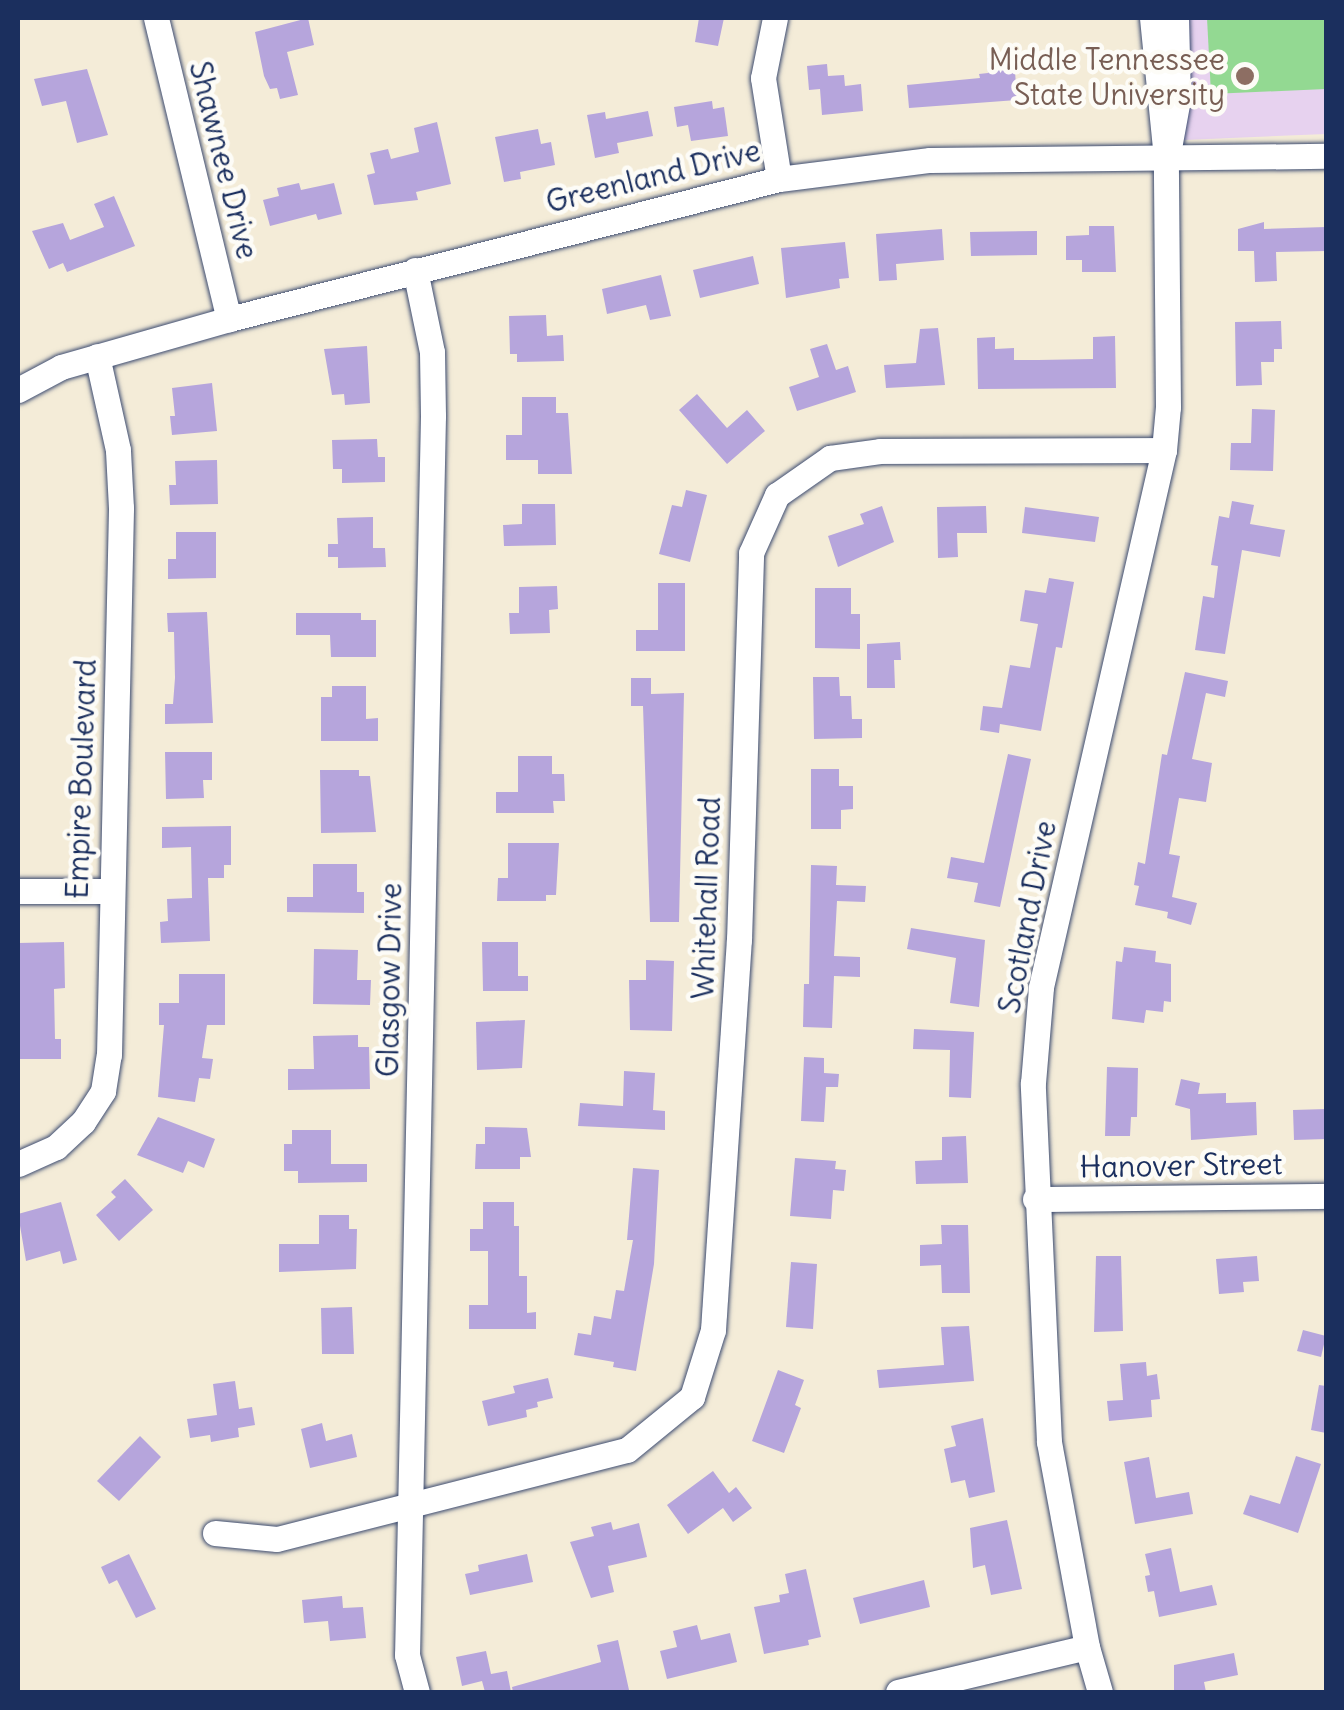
<!DOCTYPE html>
<style>
body{margin:0}
#map{position:relative;width:1344px;height:1710px;overflow:hidden;background:#f4ecd8;font-family:Delius,sans-serif}
div>[style]{position:absolute}
.built>*{inset:0;background:#e7d2ef}
.green>*{inset:0;background:#93d992}
.building>*{inset:0;background:#b6a5dc}
.roads{filter:drop-shadow(0 0 2px #3c4b70) drop-shadow(0 0 2px #3c4b70)}
.minor>*{height:25px;margin:-12.5px;padding:0 12.5px;transform-origin:12.5px;border-radius:12.5px;background:#fff}
.dots>*{width:28px;height:28px;translate:-50% -50%;box-sizing:border-box;border:5px solid #fdfcf7;border-radius:50%}
span{translate:-50% -50%;white-space:nowrap;text-align:center;line-height:1.15;-webkit-text-stroke:9px #fdfcf7;paint-order:stroke}
.education-label{font-size:30px;color:#785e54}
.right{translate:-100% -50%;text-align:right}
.street-label{font-size:30px;color:#1b2f5e}
.frame{position:absolute;inset:0;border:20px solid #1b2f5e;pointer-events:none}
</style>
<div id="map">
<div class="built">
<div style="clip-path:polygon(1144px 18px,1326px 18px,1326px 134px,1184px 140px)"></div>
</div>
<div class="green">
<div style="clip-path:polygon(1207px 18px,1326px 18px,1326px 89px,1211px 94px)"></div>
</div>
<div class="building">
<div style="clip-path:polygon(308px 18px,314px 45px,287px 52px,298px 95px,280px 99px,277px 88px,270px 89px,264px 76px,255px 32px)"></div>
<div style="clip-path:polygon(699px 18px,724px 18px,718px 46px,695px 42px)"></div>
<div style="clip-path:polygon(1007px 57px,1008px 72px,1015px 71px,1017px 100px,909px 108px,907px 85px,980px 78px,979px 74px,988px 73px,987px 58px)"></div>
<div style="clip-path:polygon(827px 64px,828px 76px,844px 75px,845px 86px,861px 84px,863px 111px,822px 115px,820px 89px,809px 90px,807px 66px)"></div>
<div style="clip-path:polygon(87px 69px,108px 135px,77px 143px,66px 101px,42px 106px,34px 79px)"></div>
<div style="clip-path:polygon(712px 101px,713px 109px,724px 107px,728px 136px,691px 141px,688px 125px,677px 127px,674px 107px)"></div>
<div style="clip-path:polygon(648px 111px,653px 136px,617px 143px,619px 153px,595px 158px,587px 115px,605px 112px,606px 119px)"></div>
<div style="clip-path:polygon(437px 122px,451px 184px,416px 192px,418px 200px,374px 205px,367px 175px,375px 173px,370px 153px,388px 149px,391px 159px,419px 152px,414px 128px)"></div>
<div style="clip-path:polygon(538px 129px,541px 144px,551px 142px,555px 165px,520px 172px,521px 179px,504px 182px,495px 137px)"></div>
<div style="clip-path:polygon(299px 183px,301px 190px,334px 183px,342px 214px,318px 220px,316px 214px,270px 226px,263px 200px,279px 196px,277px 188px)"></div>
<div style="clip-path:polygon(114px 196px,135px 246px,67px 272px,63px 263px,49px 269px,32px 231px,63px 223px,70px 240px,104px 227px,94px 204px)"></div>
<div style="clip-path:polygon(1264px 222px,1264px 229px,1326px 227px,1326px 251px,1276px 252px,1277px 281px,1255px 282px,1254px 251px,1238px 251px,1238px 229px)"></div>
<div style="clip-path:polygon(1089px 226px,1114px 226px,1116px 272px,1082px 272px,1082px 260px,1066px 260px,1066px 236px,1089px 235px)"></div>
<div style="clip-path:polygon(942px 229px,944px 260px,896px 264px,897px 280px,879px 281px,876px 234px)"></div>
<div style="clip-path:polygon(1037px 231px,1037px 255px,971px 256px,970px 232px)"></div>
<div style="clip-path:polygon(845px 242px,849px 278px,839px 279px,840px 288px,786px 298px,781px 248px)"></div>
<div style="clip-path:polygon(753px 256px,759px 284px,700px 298px,693px 270px)"></div>
<div style="clip-path:polygon(661px 275px,671px 316px,650px 320px,646px 305px,607px 314px,602px 289px)"></div>
<div style="clip-path:polygon(546px 315px,547px 336px,563px 335px,564px 361px,517px 362px,517px 354px,510px 354px,509px 316px)"></div>
<div style="clip-path:polygon(1281px 321px,1282px 349px,1274px 349px,1274px 362px,1261px 362px,1262px 385px,1236px 386px,1235px 322px)"></div>
<div style="clip-path:polygon(938px 328px,945px 385px,886px 388px,884px 365px,916px 363px,920px 329px)"></div>
<div style="clip-path:polygon(1115px 336px,1116px 388px,978px 389px,977px 338px,995px 337px,995px 349px,1014px 348px,1014px 360px,1038px 360px,1093px 359px,1093px 337px)"></div>
<div style="clip-path:polygon(827px 344px,836px 370px,848px 366px,856px 392px,797px 411px,789px 387px,819px 377px,810px 349px)"></div>
<div style="clip-path:polygon(367px 346px,370px 403px,345px 405px,344px 394px,332px 395px,324px 349px)"></div>
<div style="clip-path:polygon(212px 383px,217px 431px,172px 435px,170px 416px,175px 416px,172px 388px)"></div>
<div style="clip-path:polygon(697px 394px,727px 428px,747px 410px,765px 431px,727px 464px,679px 410px)"></div>
<div style="clip-path:polygon(522px 397px,556px 397px,556px 413px,568px 413px,572px 474px,538px 474px,538px 460px,506px 460px,506px 435px,522px 435px)"></div>
<div style="clip-path:polygon(1252px 409px,1275px 410px,1273px 471px,1230px 470px,1231px 443px,1251px 443px)"></div>
<div style="clip-path:polygon(377px 439px,378px 457px,385px 457px,385px 482px,342px 483px,342px 469px,333px 469px,332px 440px)"></div>
<div style="clip-path:polygon(217px 460px,218px 504px,170px 505px,169px 485px,176px 485px,175px 461px)"></div>
<div style="clip-path:polygon(686px 490px,707px 495px,690px 562px,659px 554px,672px 505px,682px 507px)"></div>
<div style="clip-path:polygon(1232px 501px,1254px 505px,1250px 524px,1285px 530px,1280px 557px,1242px 550px,1225px 654px,1195px 650px,1203px 596px,1214px 598px,1218px 566px,1211px 565px,1219px 516px,1229px 518px)"></div>
<div style="clip-path:polygon(522px 504px,555px 504px,556px 545px,504px 546px,503px 525px,522px 524px)"></div>
<div style="clip-path:polygon(882px 506px,894px 542px,838px 567px,828px 536px,864px 524px,860px 514px)"></div>
<div style="clip-path:polygon(986px 506px,987px 533px,957px 533px,958px 557px,938px 558px,937px 507px)"></div>
<div style="clip-path:polygon(1025px 507px,1099px 517px,1095px 542px,1022px 533px)"></div>
<div style="clip-path:polygon(373px 517px,373px 548px,385px 548px,386px 567px,338px 568px,338px 557px,328px 557px,328px 544px,338px 544px,337px 518px)"></div>
<div style="clip-path:polygon(176px 532px,216px 532px,216px 578px,168px 579px,168px 559px,176px 559px)"></div>
<div style="clip-path:polygon(1049px 578px,1074px 582px,1062px 648px,1056px 647px,1041px 731px,1000px 724px,999px 733px,980px 730px,983px 706px,1002px 708px,1010px 665px,1030px 668px,1038px 624px,1020px 621px,1025px 590px,1046px 593px)"></div>
<div style="clip-path:polygon(658px 583px,685px 583px,685px 651px,636px 651px,636px 630px,658px 630px)"></div>
<div style="clip-path:polygon(557px 586px,558px 609px,549px 610px,550px 633px,510px 634px,509px 613px,519px 613px,519px 587px)"></div>
<div style="clip-path:polygon(815px 588px,851px 588px,851px 614px,860px 614px,860px 649px,815px 648px)"></div>
<div style="clip-path:polygon(207px 612px,213px 723px,165px 724px,165px 704px,173px 704px,175px 678px,174px 632px,168px 632px,167px 613px)"></div>
<div style="clip-path:polygon(296px 613px,361px 613px,361px 620px,376px 620px,376px 657px,331px 657px,330px 635px,296px 635px)"></div>
<div style="clip-path:polygon(900px 642px,901px 660px,894px 660px,895px 688px,867px 688px,867px 644px)"></div>
<div style="clip-path:polygon(1185px 672px,1228px 681px,1225px 697px,1206px 693px,1192px 759px,1212px 763px,1206px 802px,1179px 798px,1169px 854px,1180px 856px,1172px 897px,1197px 903px,1191px 925px,1167px 918px,1168px 912px,1135px 905px,1139px 886px,1134px 885px,1138px 862px,1145px 864px,1162px 754px,1167px 755px)"></div>
<div style="clip-path:polygon(813px 677px,839px 677px,840px 696px,851px 696px,852px 719px,862px 719px,862px 738px,814px 739px)"></div>
<div style="clip-path:polygon(631px 678px,651px 678px,651px 694px,684px 693px,679px 922px,650px 922px,643px 706px,631px 706px)"></div>
<div style="clip-path:polygon(332px 686px,366px 686px,366px 719px,378px 718px,378px 741px,321px 741px,321px 697px,332px 697px)"></div>
<div style="clip-path:polygon(165px 752px,212px 752px,212px 780px,203px 780px,204px 798px,166px 799px)"></div>
<div style="clip-path:polygon(1008px 754px,1031px 759px,1000px 907px,974px 902px,978px 883px,947px 878px,951px 857px,984px 863px)"></div>
<div style="clip-path:polygon(518px 756px,552px 756px,552px 774px,564px 774px,565px 801px,553px 801px,554px 813px,496px 813px,496px 792px,518px 792px)"></div>
<div style="clip-path:polygon(811px 769px,839px 769px,839px 786px,853px 786px,853px 809px,841px 810px,841px 829px,811px 829px)"></div>
<div style="clip-path:polygon(320px 770px,359px 770px,359px 776px,370px 776px,376px 832px,321px 833px)"></div>
<div style="clip-path:polygon(231px 826px,231px 865px,224px 865px,224px 878px,208px 878px,210px 941px,161px 943px,160px 922px,168px 921px,167px 899px,192px 898px,191px 847px,162px 848px,162px 827px)"></div>
<div style="clip-path:polygon(508px 843px,559px 843px,556px 895px,546px 895px,546px 901px,497px 901px,498px 878px,508px 878px)"></div>
<div style="clip-path:polygon(313px 864px,357px 864px,357px 892px,364px 892px,364px 913px,287px 912px,287px 897px,313px 897px)"></div>
<div style="clip-path:polygon(811px 865px,837px 866px,836px 885px,866px 886px,865px 902px,837px 901px,834px 956px,860px 957px,860px 977px,834px 976px,832px 1028px,803px 1027px,804px 984px,809px 984px)"></div>
<div style="clip-path:polygon(911px 928px,985px 940px,979px 1007px,950px 1003px,956px 958px,907px 949px)"></div>
<div style="clip-path:polygon(64px 942px,65px 988px,54px 989px,55px 1039px,61px 1039px,61px 1059px,18px 1059px,18px 943px)"></div>
<div style="clip-path:polygon(482px 942px,518px 942px,518px 976px,528px 976px,528px 991px,483px 991px)"></div>
<div style="clip-path:polygon(1124px 947px,1156px 951px,1155px 962px,1171px 964px,1171px 1002px,1164px 1001px,1163px 1012px,1146px 1010px,1144px 1023px,1112px 1019px,1116px 961px,1122px 962px)"></div>
<div style="clip-path:polygon(314px 949px,358px 950px,357px 980px,371px 980px,370px 1005px,313px 1004px)"></div>
<div style="clip-path:polygon(646px 960px,674px 961px,672px 1031px,630px 1030px,629px 980px,646px 980px)"></div>
<div style="clip-path:polygon(179px 974px,225px 974px,225px 1025px,207px 1025px,202px 1058px,213px 1059px,210px 1079px,199px 1078px,195px 1102px,158px 1097px,164px 1025px,159px 1025px,159px 1003px,179px 1003px)"></div>
<div style="clip-path:polygon(525px 1020px,522px 1068px,477px 1070px,476px 1022px)"></div>
<div style="clip-path:polygon(914px 1029px,974px 1032px,971px 1098px,949px 1097px,950px 1050px,913px 1049px)"></div>
<div style="clip-path:polygon(358px 1035px,358px 1047px,369px 1047px,370px 1089px,288px 1090px,288px 1069px,314px 1069px,313px 1036px)"></div>
<div style="clip-path:polygon(804px 1057px,824px 1058px,824px 1073px,839px 1074px,838px 1087px,826px 1087px,824px 1122px,801px 1121px)"></div>
<div style="clip-path:polygon(1107px 1067px,1138px 1068px,1137px 1117px,1131px 1117px,1130px 1136px,1105px 1136px)"></div>
<div style="clip-path:polygon(624px 1071px,655px 1073px,653px 1110px,665px 1111px,665px 1130px,578px 1126px,580px 1103px,623px 1106px)"></div>
<div style="clip-path:polygon(1181px 1079px,1200px 1083px,1198px 1094px,1226px 1093px,1226px 1103px,1256px 1102px,1257px 1135px,1191px 1140px,1190px 1109px,1175px 1105px)"></div>
<div style="clip-path:polygon(1326px 1109px,1326px 1139px,1294px 1140px,1293px 1110px)"></div>
<div style="clip-path:polygon(158px 1117px,215px 1139px,204px 1168px,188px 1161px,183px 1173px,137px 1155px)"></div>
<div style="clip-path:polygon(485px 1127px,527px 1128px,531px 1157px,520px 1157px,520px 1169px,475px 1169px,476px 1144px,485px 1144px)"></div>
<div style="clip-path:polygon(292px 1130px,331px 1130px,331px 1164px,367px 1164px,367px 1182px,298px 1183px,298px 1171px,284px 1171px,284px 1144px,292px 1144px)"></div>
<div style="clip-path:polygon(966px 1136px,968px 1183px,916px 1184px,915px 1161px,942px 1160px,942px 1137px)"></div>
<div style="clip-path:polygon(795px 1158px,836px 1161px,835px 1169px,846px 1170px,844px 1191px,833px 1190px,831px 1219px,790px 1216px)"></div>
<div style="clip-path:polygon(633px 1168px,659px 1170px,654px 1264px,636px 1371px,613px 1367px,614px 1362px,574px 1355px,578px 1333px,591px 1335px,594px 1316px,611px 1319px,616px 1290px,624px 1291px,633px 1240px,627px 1240px)"></div>
<div style="clip-path:polygon(125px 1179px,153px 1210px,119px 1241px,96px 1215px,116px 1197px,111px 1192px)"></div>
<div style="clip-path:polygon(61px 1202px,77px 1260px,63px 1264px,60px 1251px,26px 1261px,18px 1214px)"></div>
<div style="clip-path:polygon(483px 1202px,514px 1202px,514px 1226px,519px 1226px,519px 1276px,527px 1276px,527px 1313px,536px 1312px,536px 1329px,469px 1329px,469px 1305px,488px 1305px,488px 1251px,470px 1251px,470px 1229px,483px 1229px)"></div>
<div style="clip-path:polygon(319px 1215px,349px 1215px,349px 1229px,357px 1229px,356px 1269px,279px 1272px,279px 1244px,319px 1244px)"></div>
<div style="clip-path:polygon(941px 1225px,968px 1225px,970px 1293px,942px 1293px,941px 1265px,920px 1266px,920px 1245px,942px 1244px)"></div>
<div style="clip-path:polygon(1096px 1256px,1121px 1256px,1123px 1331px,1094px 1332px)"></div>
<div style="clip-path:polygon(1257px 1256px,1259px 1281px,1243px 1282px,1244px 1292px,1219px 1294px,1216px 1259px)"></div>
<div style="clip-path:polygon(791px 1262px,817px 1264px,813px 1329px,786px 1327px)"></div>
<div style="clip-path:polygon(352px 1307px,354px 1354px,322px 1354px,321px 1308px)"></div>
<div style="clip-path:polygon(969px 1326px,974px 1381px,879px 1388px,877px 1370px,944px 1365px,941px 1327px)"></div>
<div style="clip-path:polygon(1303px 1330px,1326px 1336px,1321px 1357px,1297px 1351px)"></div>
<div style="clip-path:polygon(1146px 1362px,1147px 1376px,1157px 1374px,1160px 1399px,1151px 1400px,1152px 1417px,1109px 1421px,1107px 1401px,1123px 1400px,1120px 1364px)"></div>
<div style="clip-path:polygon(778px 1370px,804px 1380px,795px 1405px,801px 1408px,784px 1453px,752px 1441px)"></div>
<div style="clip-path:polygon(548px 1378px,553px 1398px,537px 1402px,538px 1407px,526px 1410px,527px 1417px,488px 1426px,482px 1401px,515px 1393px,513px 1386px)"></div>
<div style="clip-path:polygon(235px 1381px,239px 1409px,252px 1407px,255px 1425px,238px 1428px,239px 1437px,211px 1442px,210px 1435px,190px 1438px,187px 1419px,217px 1415px,213px 1384px)"></div>
<div style="clip-path:polygon(1319px 1385px,1326px 1386px,1326px 1433px,1311px 1430px)"></div>
<div style="clip-path:polygon(983px 1418px,995px 1492px,969px 1498px,965px 1480px,951px 1483px,944px 1449px,956px 1446px,951px 1426px)"></div>
<div style="clip-path:polygon(322px 1423px,326px 1441px,352px 1434px,357px 1457px,310px 1468px,301px 1429px)"></div>
<div style="clip-path:polygon(140px 1436px,161px 1457px,119px 1501px,97px 1481px)"></div>
<div style="clip-path:polygon(1296px 1456px,1321px 1464px,1298px 1533px,1243px 1514px,1250px 1495px,1280px 1504px)"></div>
<div style="clip-path:polygon(1149px 1457px,1156px 1498px,1189px 1492px,1193px 1514px,1135px 1524px,1124px 1462px)"></div>
<div style="clip-path:polygon(713px 1471px,729px 1493px,736px 1487px,752px 1508px,733px 1522px,723px 1508px,688px 1534px,667px 1505px)"></div>
<div style="clip-path:polygon(1007px 1520px,1022px 1589px,991px 1595px,985px 1565px,973px 1568px,970px 1528px)"></div>
<div style="clip-path:polygon(611px 1522px,613px 1530px,639px 1523px,647px 1557px,608px 1566px,614px 1592px,591px 1598px,570px 1542px,594px 1536px,591px 1527px)"></div>
<div style="clip-path:polygon(1171px 1548px,1180px 1592px,1212px 1585px,1217px 1605px,1159px 1617px,1154px 1591px,1148px 1592px,1145px 1576px,1150px 1575px,1145px 1554px)"></div>
<div style="clip-path:polygon(129px 1554px,156px 1609px,136px 1618px,117px 1580px,109px 1584px,101px 1567px)"></div>
<div style="clip-path:polygon(527px 1554px,533px 1582px,470px 1595px,465px 1574px,479px 1571px,478px 1565px)"></div>
<div style="clip-path:polygon(806px 1569px,821px 1637px,808px 1640px,809px 1645px,764px 1654px,754px 1607px,780px 1602px,779px 1595px,789px 1593px,785px 1574px)"></div>
<div style="clip-path:polygon(924px 1580px,930px 1607px,860px 1624px,853px 1598px)"></div>
<div style="clip-path:polygon(342px 1596px,343px 1608px,363px 1607px,366px 1638px,330px 1641px,328px 1621px,304px 1623px,302px 1600px)"></div>
<div style="clip-path:polygon(697px 1625px,701px 1640px,730px 1633px,737px 1662px,667px 1679px,660px 1651px,677px 1647px,673px 1631px)"></div>
<div style="clip-path:polygon(618px 1640px,629px 1690px,513px 1692px,512px 1687px,601px 1662px,597px 1645px)"></div>
<div style="clip-path:polygon(486px 1651px,491px 1674px,507px 1671px,511px 1692px,485px 1692px,482px 1681px,462px 1686px,456px 1657px)"></div>
<div style="clip-path:polygon(1234px 1653px,1238px 1675px,1204px 1682px,1206px 1692px,1174px 1692px,1174px 1665px)"></div>
</div>
<div class="roads">
<div class="minor">
<div style="left:156px;top:18px;width:310px;rotate:76.4deg"></div>
<div style="left:775px;top:18px;width:61px;rotate:101.3deg"></div>
<div style="left:763px;top:78px;width:102px;rotate:81deg"></div>
<div style="left:1169px;top:148px;width:50px;rotate:-79.6deg"></div>
<div style="left:1178px;top:99px;width:81px;rotate:-91.4deg"></div>
<div style="left:415px;top:270px;width:84px;rotate:78.3deg"></div>
<div style="left:432px;top:352px;width:64px;rotate:89.1deg"></div>
<div style="left:433px;top:416px;width:1239px;rotate:91.2deg"></div>
<div style="left:407px;top:1655px;width:38px;rotate:75deg"></div>
<div style="left:18px;top:390px;width:49px;rotate:-28.1deg"></div>
<div style="left:61px;top:367px;width:175px;rotate:-15.9deg"></div>
<div style="left:229px;top:319px;width:568px;rotate:-14.28deg"></div>
<div style="left:779px;top:179px;width:152px;rotate:-7.2deg"></div>
<div style="left:930px;top:160px;width:396px;rotate:-0.6deg"></div>
<div style="left:18px;top:891px;width:92px"></div>
<div style="left:18px;top:1164px;width:42px;rotate:-24.1deg"></div>
<div style="left:56px;top:1147px;width:37px;rotate:-43deg"></div>
<div style="left:83px;top:1122px;width:37px;rotate:-57deg"></div>
<div style="left:103px;top:1091px;width:36px;rotate:-81deg"></div>
<div style="left:109px;top:1055px;width:547px;rotate:-88.74deg"></div>
<div style="left:121px;top:508px;width:58px;rotate:-93deg"></div>
<div style="left:118px;top:450px;width:96px;rotate:-102.6deg"></div>
<div style="left:1035px;top:1199px;width:291px;rotate:-0.6deg"></div>
<div style="left:215px;top:1533px;width:62px;rotate:5.5deg"></div>
<div style="left:277px;top:1539px;width:361px;rotate:-14.3deg"></div>
<div style="left:627px;top:1450px;width:84px;rotate:-39.2deg"></div>
<div style="left:692px;top:1397px;width:70px;rotate:-72.6deg"></div>
<div style="left:713px;top:1330px;width:391px;rotate:-86.2deg"></div>
<div style="left:739px;top:940px;width:387px;rotate:-88.2deg"></div>
<div style="left:751px;top:553px;width:64px;rotate:-65.9deg"></div>
<div style="left:777px;top:495px;width:65px;rotate:-34.9deg"></div>
<div style="left:830px;top:458px;width:50px;rotate:-8deg"></div>
<div style="left:880px;top:451px;width:284px;rotate:-0.2deg"></div>
<div style="left:898px;top:1692px;width:194px;rotate:-13.4deg"></div>
<div style="left:1100px;top:1692px;width:47px;rotate:-106.1deg"></div>
<div style="left:1087px;top:1647px;width:208px;rotate:-100.5deg"></div>
<div style="left:1049px;top:1442px;width:359px;rotate:-92.6deg"></div>
<div style="left:1033px;top:1083px;width:96px;rotate:-85.2deg"></div>
<div style="left:1041px;top:987px;width:551px;rotate:-77.1deg"></div>
<div style="left:1164px;top:450px;width:43px;rotate:-84.7deg"></div>
<div style="left:1168px;top:407px;width:249px;rotate:-90.5deg"></div>
<div style="left:1166px;top:158px;width:141px;rotate:-95.7deg"></div>
</div>
</div>
<div class="dots">
<div style="left:1245px;top:76px;background:#8d6e63"></div>
</div>
<div class="education-label">
<span class="right" style="left:1225px;top:76px">Middle Tennessee<br>State University</span>
</div>
<div class="street-label">
<span style="left:224px;top:160px;rotate:76deg">Shawnee Drive</span>
<span style="left:653px;top:176px;rotate:-14deg">Greenland Drive</span>
<span style="left:81px;top:779px;rotate:-88deg">Empire Boulevard</span>
<span style="left:706px;top:898px;rotate:-88deg">Whitehall Road</span>
<span style="left:1027px;top:917px;rotate:-79deg">Scotland Drive</span>
<span style="left:389px;top:980px;rotate:-89deg">Glasgow Drive</span>
<span style="left:1181px;top:1165px;rotate:-1deg">Hanover Street</span>
</div>
<div class="frame"></div>
</div>
